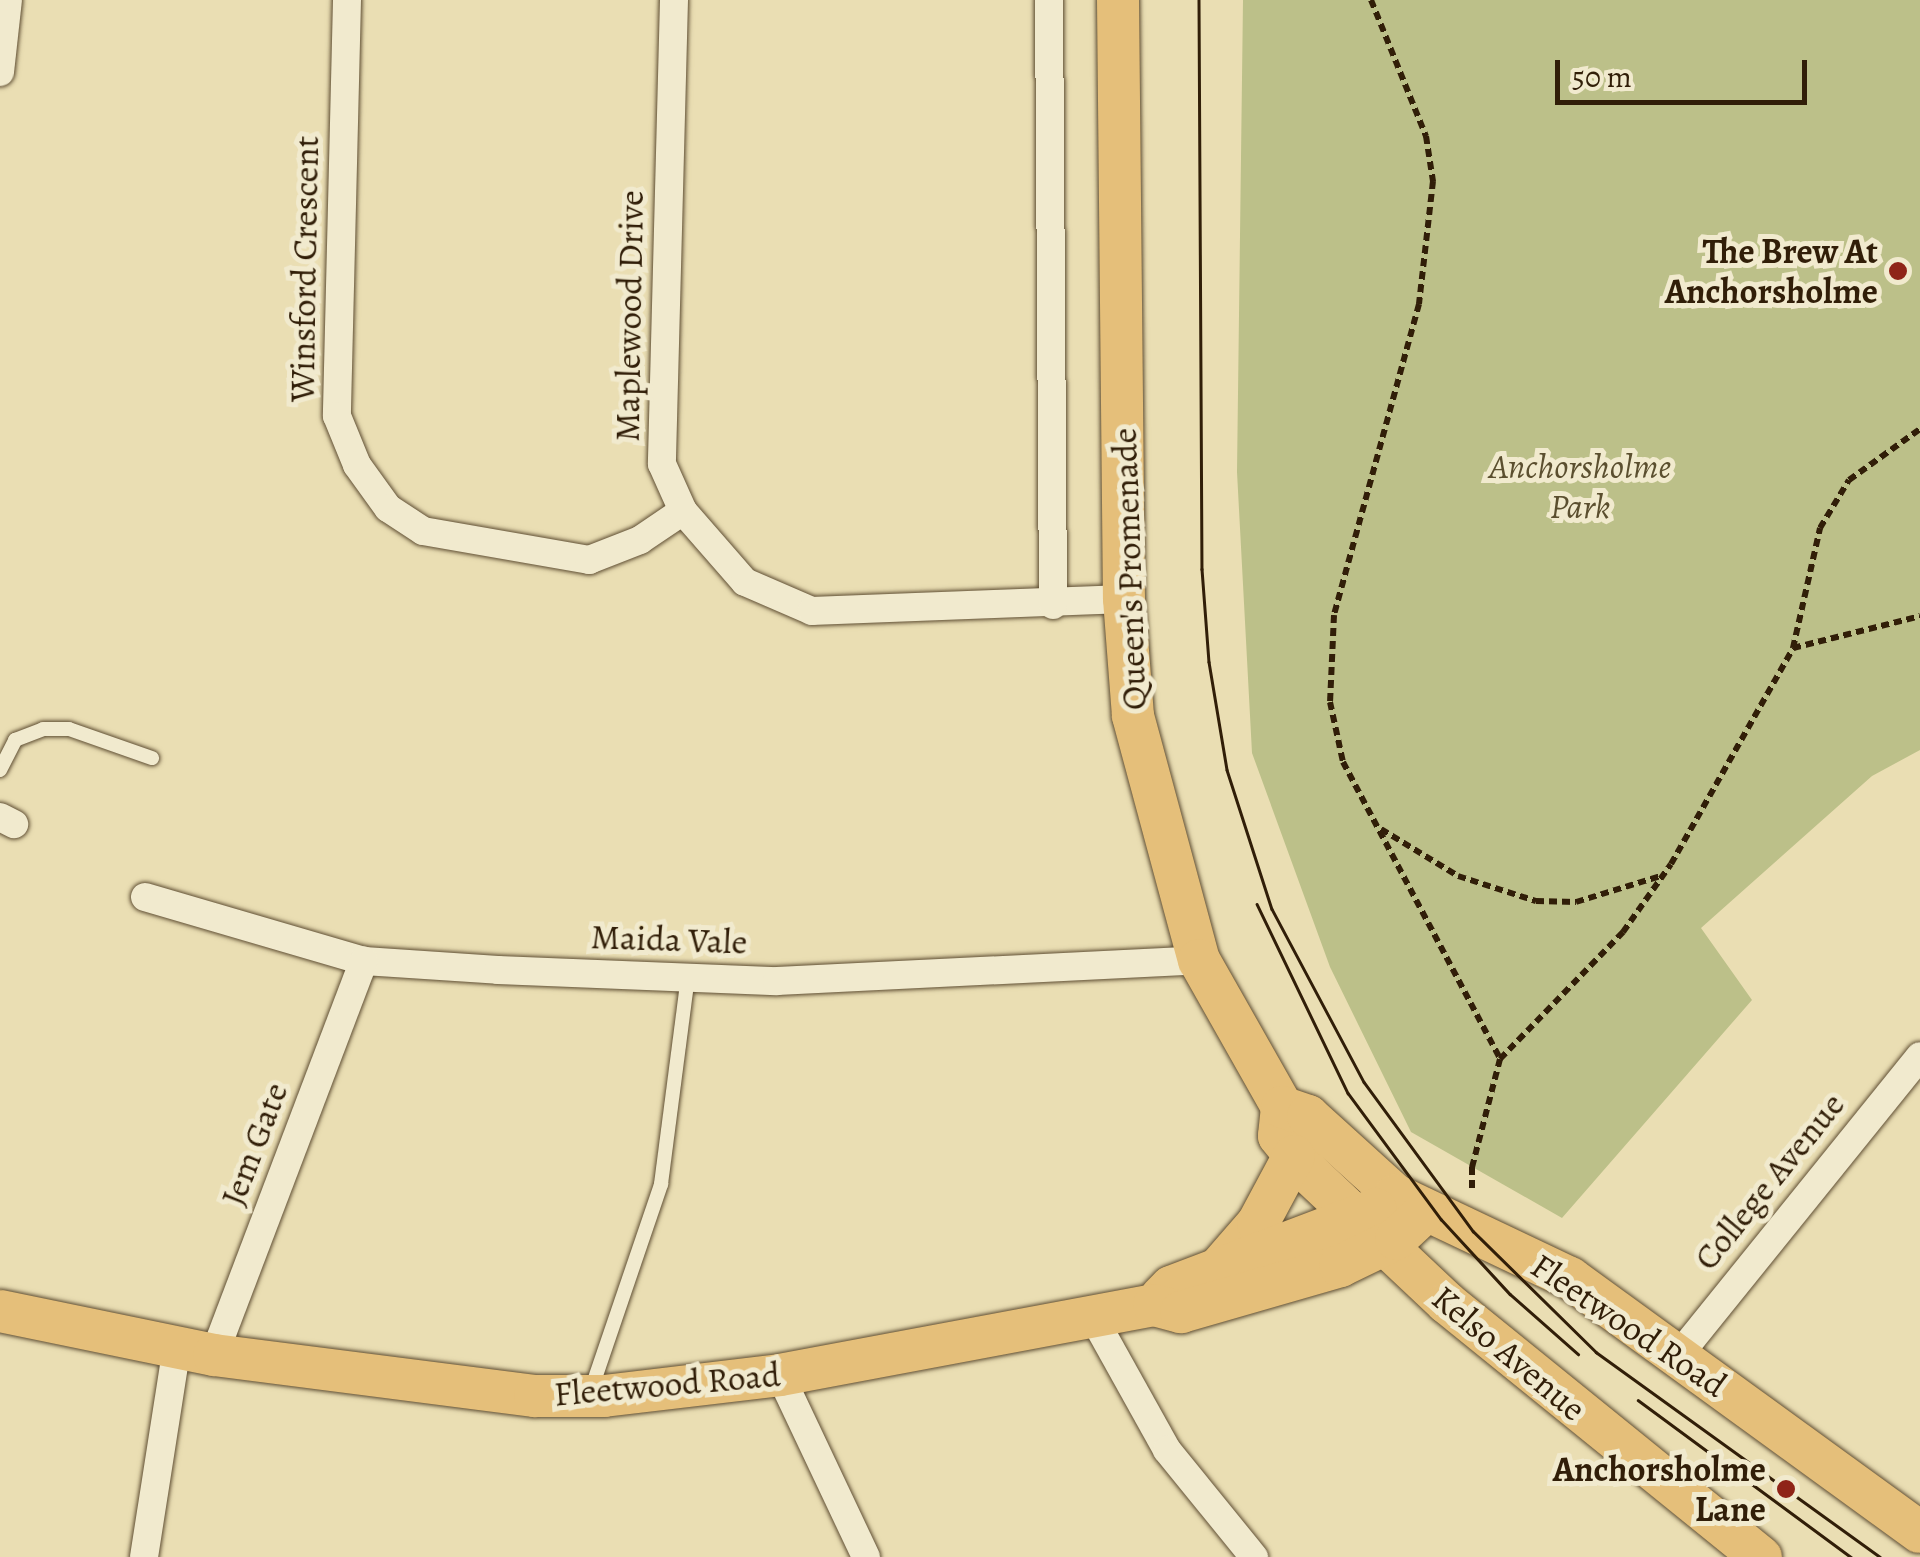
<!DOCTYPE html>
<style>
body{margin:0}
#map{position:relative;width:1920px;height:1557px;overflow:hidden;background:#eadeb3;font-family:Alegreya,serif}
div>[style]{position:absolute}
.green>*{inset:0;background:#bcc089}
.path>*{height:6px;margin-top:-3px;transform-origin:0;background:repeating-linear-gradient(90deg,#311e08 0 8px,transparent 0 13px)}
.roads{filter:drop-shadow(0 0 2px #5f4e33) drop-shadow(0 0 2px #5f4e33)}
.service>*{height:14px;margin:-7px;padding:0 7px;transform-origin:7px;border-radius:7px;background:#f1eace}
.minor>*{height:28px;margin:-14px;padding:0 14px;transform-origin:14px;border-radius:14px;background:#f1eace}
.primary>*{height:42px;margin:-21px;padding:0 21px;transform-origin:21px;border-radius:21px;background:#e5bf7a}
.tram>*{height:2.5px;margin:-1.25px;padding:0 1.25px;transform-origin:1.25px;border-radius:1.25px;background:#311e08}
.dots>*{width:28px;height:28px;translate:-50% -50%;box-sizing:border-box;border:5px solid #f1eace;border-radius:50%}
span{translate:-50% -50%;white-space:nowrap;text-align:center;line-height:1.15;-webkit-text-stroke:10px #f1eace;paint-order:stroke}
.poi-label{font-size:35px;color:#311e08;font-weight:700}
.right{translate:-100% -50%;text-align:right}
.street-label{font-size:35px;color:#311e08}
.park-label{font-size:35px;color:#5b4f2f;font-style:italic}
.scale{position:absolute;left:1555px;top:60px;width:252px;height:45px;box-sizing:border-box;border:5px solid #311e08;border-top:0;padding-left:12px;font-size:30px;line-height:35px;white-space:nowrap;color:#311e08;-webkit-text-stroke:8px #f1eace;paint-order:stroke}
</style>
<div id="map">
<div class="green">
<div style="clip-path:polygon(1243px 0,1920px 0,1920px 750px,1872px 776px,1701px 928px,1752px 1000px,1562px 1218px,1411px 1132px,1330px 967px,1252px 753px,1237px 472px)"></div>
</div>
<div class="path">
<div style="left:1371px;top:0;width:147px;rotate:68deg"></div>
<div style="left:1426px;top:136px;width:46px;rotate:81.2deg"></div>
<div style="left:1433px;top:181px;width:124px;rotate:96.5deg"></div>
<div style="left:1419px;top:304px;width:322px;rotate:105.3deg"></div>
<div style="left:1334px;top:615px;width:87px;rotate:92.6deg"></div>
<div style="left:1330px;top:702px;width:61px;rotate:77.8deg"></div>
<div style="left:1343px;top:762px;width:336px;rotate:62.1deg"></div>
<div style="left:1500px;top:1059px;width:112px;rotate:104.5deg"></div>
<div style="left:1472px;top:1167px;width:23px;rotate:90deg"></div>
<div style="left:1793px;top:648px;width:131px;rotate:-14.1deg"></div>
<div style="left:1381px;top:829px;width:90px;rotate:31.4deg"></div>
<div style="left:1458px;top:876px;width:82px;rotate:17.8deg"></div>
<div style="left:1536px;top:901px;width:40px;rotate:1.4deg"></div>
<div style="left:1576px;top:902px;width:89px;rotate:-17deg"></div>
<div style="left:1500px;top:1059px;width:177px;rotate:-45.9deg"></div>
<div style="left:1623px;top:932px;width:83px;rotate:-54.8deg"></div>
<div style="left:1671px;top:864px;width:248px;rotate:-60.5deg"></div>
<div style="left:1793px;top:648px;width:123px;rotate:-77.3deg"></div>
<div style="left:1820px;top:528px;width:56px;rotate:-58.9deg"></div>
<div style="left:1849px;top:480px;width:87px;rotate:-35.7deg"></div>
</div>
<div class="roads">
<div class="service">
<div style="left:0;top:770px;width:34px;rotate:-63deg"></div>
<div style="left:15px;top:740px;width:30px;rotate:-21deg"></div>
<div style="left:43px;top:729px;width:26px"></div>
<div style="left:69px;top:729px;width:88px;rotate:19.3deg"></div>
<div style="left:590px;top:1393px;width:221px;rotate:-71.2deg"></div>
<div style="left:661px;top:1184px;width:209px;rotate:-82.6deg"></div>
</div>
<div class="minor">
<div style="left:347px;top:0;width:416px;rotate:91.4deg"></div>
<div style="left:337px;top:416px;width:53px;rotate:67.8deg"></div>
<div style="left:357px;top:465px;width:53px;rotate:54.2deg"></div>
<div style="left:388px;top:508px;width:42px;rotate:33.3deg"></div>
<div style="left:423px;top:531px;width:169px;rotate:9.9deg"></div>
<div style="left:589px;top:560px;width:55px;rotate:-21.4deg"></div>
<div style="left:640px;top:540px;width:52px;rotate:-34deg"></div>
<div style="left:674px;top:0;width:464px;rotate:91.5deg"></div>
<div style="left:662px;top:464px;width:51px;rotate:65.9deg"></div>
<div style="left:683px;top:511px;width:94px;rotate:48.9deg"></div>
<div style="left:745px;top:582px;width:73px;rotate:23.4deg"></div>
<div style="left:812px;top:611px;width:312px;rotate:-2.2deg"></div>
<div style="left:1049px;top:0;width:605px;rotate:89.62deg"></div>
<div style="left:0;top:72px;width:72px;rotate:-83.7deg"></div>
<div style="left:0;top:817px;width:16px;rotate:27deg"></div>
<div style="left:145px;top:897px;width:228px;rotate:16.3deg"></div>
<div style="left:364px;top:961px;width:134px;rotate:3.8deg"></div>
<div style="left:498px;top:970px;width:279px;rotate:2.3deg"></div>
<div style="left:777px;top:981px;width:423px;rotate:-2.8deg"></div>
<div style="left:1093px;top:1317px;width:152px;rotate:60.9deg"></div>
<div style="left:1167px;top:1450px;width:138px;rotate:50.9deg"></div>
<div style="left:214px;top:1355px;width:422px;rotate:-69.2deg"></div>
<div style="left:1678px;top:1356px;width:385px;rotate:-51.1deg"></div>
<div style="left:780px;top:1375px;width:201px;rotate:64.7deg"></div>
<div style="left:144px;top:1557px;width:213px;rotate:-81.1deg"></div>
</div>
<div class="primary">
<div style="left:1118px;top:0;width:599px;rotate:89.43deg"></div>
<div style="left:1124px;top:599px;width:117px;rotate:85.6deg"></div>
<div style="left:1133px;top:716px;width:253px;rotate:74.9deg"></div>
<div style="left:1199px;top:960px;width:169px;rotate:60.5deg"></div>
<div style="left:1282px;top:1107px;width:29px;rotate:96deg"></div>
<div style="left:1279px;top:1136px;width:48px;rotate:51deg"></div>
<div style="left:1309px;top:1173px;width:190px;rotate:43.3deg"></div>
<div style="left:1447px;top:1303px;width:404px;rotate:39deg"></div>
<div style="left:1282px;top:1107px;width:28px;rotate:19deg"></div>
<div style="left:1308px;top:1116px;width:118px;rotate:42.2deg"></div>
<div style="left:1395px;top:1195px;width:194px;rotate:25.4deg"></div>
<div style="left:1570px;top:1278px;width:432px;rotate:36deg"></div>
<div style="left:1219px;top:1268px;width:60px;rotate:-49.1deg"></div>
<div style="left:1258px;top:1223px;width:76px;rotate:-61.8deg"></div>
<div style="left:1161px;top:1297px;width:14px;rotate:-45deg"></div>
<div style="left:1171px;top:1287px;width:219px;rotate:-20.8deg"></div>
<div style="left:0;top:1311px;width:218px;rotate:11.6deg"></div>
<div style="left:214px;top:1355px;width:324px;rotate:7.3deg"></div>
<div style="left:535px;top:1396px;width:69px"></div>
<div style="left:604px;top:1396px;width:177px;rotate:-6.8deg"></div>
<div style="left:780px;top:1375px;width:380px;rotate:-10.6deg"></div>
<div style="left:1154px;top:1305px;width:28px;rotate:15deg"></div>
<div style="left:1181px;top:1312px;width:166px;rotate:-16.1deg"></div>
<div style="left:1340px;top:1266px;width:62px;rotate:-25.7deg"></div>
<div style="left:1396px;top:1239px;width:40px;rotate:-43deg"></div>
</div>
</div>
<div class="tram">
<div style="left:1199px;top:0;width:569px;rotate:89.7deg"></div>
<div style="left:1202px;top:569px;width:93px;rotate:85.7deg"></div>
<div style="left:1209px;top:662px;width:109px;rotate:80.5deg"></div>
<div style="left:1227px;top:770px;width:146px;rotate:72.1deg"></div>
<div style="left:1272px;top:909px;width:196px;rotate:62deg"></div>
<div style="left:1364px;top:1082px;width:185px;rotate:53.8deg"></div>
<div style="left:1473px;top:1231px;width:173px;rotate:44.5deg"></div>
<div style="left:1596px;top:1352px;width:350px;rotate:35.8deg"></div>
<div style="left:1257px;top:904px;width:210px;rotate:64.3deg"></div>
<div style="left:1348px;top:1093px;width:157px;rotate:53.6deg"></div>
<div style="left:1441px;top:1219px;width:102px;rotate:47.4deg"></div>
<div style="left:1510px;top:1294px;width:91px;rotate:41.4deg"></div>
<div style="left:1638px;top:1400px;width:265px;rotate:36.4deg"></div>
</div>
<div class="dots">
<div style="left:1898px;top:271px;background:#8f2418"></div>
<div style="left:1786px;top:1489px;background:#8f2418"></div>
</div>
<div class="poi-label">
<span class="right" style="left:1878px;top:271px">The Brew At<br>Anchorsholme</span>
<span class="right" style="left:1766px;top:1489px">Anchorsholme<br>Lane</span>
</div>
<div class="street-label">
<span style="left:304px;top:269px;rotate:-89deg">Winsford Crescent</span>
<span style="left:629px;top:316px;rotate:-89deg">Maplewood Drive</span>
<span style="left:1129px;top:569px;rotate:-92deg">Queen's Promenade</span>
<span style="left:669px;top:939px;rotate:2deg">Maida Vale</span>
<span style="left:254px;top:1144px;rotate:-69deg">Jem Gate</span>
<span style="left:1769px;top:1181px;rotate:-51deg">College Avenue</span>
<span style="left:1629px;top:1325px;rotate:34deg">Fleetwood Road</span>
<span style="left:1509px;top:1353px;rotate:40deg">Kelso Avenue</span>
<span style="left:667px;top:1384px;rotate:-5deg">Fleetwood Road</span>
</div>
<div class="park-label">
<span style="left:1580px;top:486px">Anchorsholme<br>Park</span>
</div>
<div class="scale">50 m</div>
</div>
